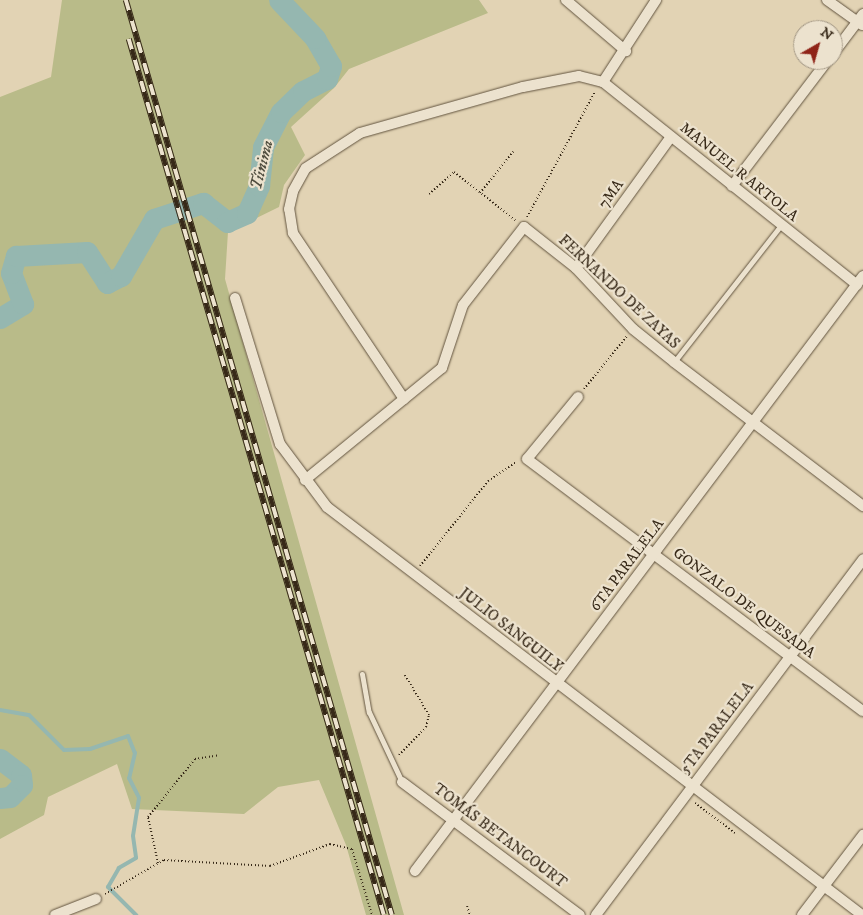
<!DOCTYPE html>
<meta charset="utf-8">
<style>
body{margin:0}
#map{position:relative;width:863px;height:915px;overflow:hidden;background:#e2d3b4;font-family:"IM FELL DW Pica",serif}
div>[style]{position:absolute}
.green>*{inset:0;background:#b9bb89}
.stream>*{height:4px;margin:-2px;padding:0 2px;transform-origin:2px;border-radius:2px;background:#95b7b0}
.river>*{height:21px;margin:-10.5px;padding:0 10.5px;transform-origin:10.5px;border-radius:10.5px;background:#95b7b0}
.path>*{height:2px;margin-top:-1px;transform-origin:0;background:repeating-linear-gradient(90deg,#372918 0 1px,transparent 0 3.5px)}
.roads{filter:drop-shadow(0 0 1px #62543f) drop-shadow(0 0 1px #62543f)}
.service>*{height:5px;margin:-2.5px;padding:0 2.5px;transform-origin:2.5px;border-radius:2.5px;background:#ece2ce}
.minor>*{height:10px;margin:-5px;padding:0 5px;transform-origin:5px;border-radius:5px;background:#ece2ce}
.rail>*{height:5.5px;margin-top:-2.75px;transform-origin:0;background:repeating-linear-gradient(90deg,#ece2ce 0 11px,#372918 0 22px);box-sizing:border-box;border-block:1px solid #372918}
span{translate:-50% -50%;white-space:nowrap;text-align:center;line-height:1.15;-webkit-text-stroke:4.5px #ece2ce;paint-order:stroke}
.street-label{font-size:15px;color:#372918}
.water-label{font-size:16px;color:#4e4c3e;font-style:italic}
.north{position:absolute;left:793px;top:20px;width:50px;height:50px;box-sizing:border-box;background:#ece2ce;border:1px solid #a49885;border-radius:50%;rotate:38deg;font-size:14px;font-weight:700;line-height:20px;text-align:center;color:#372918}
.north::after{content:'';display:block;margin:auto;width:18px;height:22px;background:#8f2418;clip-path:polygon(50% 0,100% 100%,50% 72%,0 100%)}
</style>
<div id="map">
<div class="green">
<div style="clip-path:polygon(62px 0,479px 0,488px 13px,349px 69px,334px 88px,291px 127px,305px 155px,284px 185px,279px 207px,228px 232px,225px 279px,404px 915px,366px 915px,346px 845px,319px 780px,278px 787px,244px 814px,132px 809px,117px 764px,48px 797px,44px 815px,0 839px,0 97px,51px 77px)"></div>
</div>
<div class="stream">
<div style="left:0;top:710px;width:29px;rotate:10deg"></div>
<div style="left:29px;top:715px;width:49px;rotate:45deg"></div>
<div style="left:64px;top:750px;width:26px;rotate:-2deg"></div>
<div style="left:90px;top:749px;width:40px;rotate:-18.9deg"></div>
<div style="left:128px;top:736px;width:18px;rotate:68deg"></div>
<div style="left:135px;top:753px;width:26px;rotate:103deg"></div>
<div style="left:129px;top:778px;width:22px;rotate:63deg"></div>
<div style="left:139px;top:798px;width:38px;rotate:99deg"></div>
<div style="left:133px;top:836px;width:22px;rotate:82deg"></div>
<div style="left:136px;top:858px;width:20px;rotate:150deg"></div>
<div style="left:119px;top:868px;width:22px;rotate:120deg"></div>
<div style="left:108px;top:887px;width:40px;rotate:45deg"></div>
</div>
<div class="river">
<div style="left:0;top:318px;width:27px;rotate:-31deg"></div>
<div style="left:23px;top:304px;width:33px;rotate:-111deg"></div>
<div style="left:11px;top:273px;width:18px;rotate:-74deg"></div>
<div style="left:16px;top:256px;width:71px;rotate:-3.2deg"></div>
<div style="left:87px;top:252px;width:37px;rotate:57deg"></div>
<div style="left:107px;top:283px;width:16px;rotate:-27deg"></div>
<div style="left:121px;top:276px;width:66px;rotate:-59.9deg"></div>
<div style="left:154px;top:219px;width:52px;rotate:-18.1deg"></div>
<div style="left:203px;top:203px;width:31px;rotate:38deg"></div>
<div style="left:227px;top:222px;width:22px;rotate:-24deg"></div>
<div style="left:247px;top:213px;width:30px;rotate:-66deg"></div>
<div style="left:259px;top:186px;width:39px;rotate:-84deg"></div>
<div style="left:263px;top:147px;width:39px;rotate:-63deg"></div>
<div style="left:281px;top:112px;width:30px;rotate:-44deg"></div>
<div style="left:303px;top:91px;width:27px;rotate:-27deg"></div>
<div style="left:327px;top:79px;width:14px;rotate:-73deg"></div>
<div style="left:331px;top:66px;width:32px;rotate:-120deg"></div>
<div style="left:315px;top:38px;width:52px;rotate:-133.5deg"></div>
<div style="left:0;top:759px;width:26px;rotate:37deg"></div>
<div style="left:21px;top:775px;width:10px;rotate:84deg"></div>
<div style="left:22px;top:785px;width:17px;rotate:135deg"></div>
<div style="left:10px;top:797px;width:10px;rotate:174deg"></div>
</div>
<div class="path">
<div style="left:480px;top:193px;width:53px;rotate:-51.2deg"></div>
<div style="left:429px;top:194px;width:33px;rotate:-41deg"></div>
<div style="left:454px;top:172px;width:78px;rotate:38.2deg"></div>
<div style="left:527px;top:217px;width:142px;rotate:-61.5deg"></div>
<div style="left:584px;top:389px;width:68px;rotate:-50.9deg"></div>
<div style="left:420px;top:566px;width:109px;rotate:-51.3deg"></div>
<div style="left:488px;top:481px;width:34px;rotate:-34deg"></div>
<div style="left:399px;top:755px;width:39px;rotate:-46deg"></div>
<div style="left:426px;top:727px;width:12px;rotate:-76deg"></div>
<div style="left:429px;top:715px;width:47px;rotate:-121deg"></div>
<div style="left:695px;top:803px;width:50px;rotate:36.9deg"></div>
<div style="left:158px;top:863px;width:47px;rotate:-102.3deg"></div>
<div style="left:148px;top:817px;width:75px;rotate:-51deg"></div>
<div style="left:195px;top:759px;width:24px;rotate:-9deg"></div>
<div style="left:105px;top:894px;width:68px;rotate:-30deg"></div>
<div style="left:164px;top:860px;width:106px;rotate:3.2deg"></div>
<div style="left:270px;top:866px;width:64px;rotate:-20.1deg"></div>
<div style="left:330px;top:844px;width:23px;rotate:13deg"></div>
<div style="left:352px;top:849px;width:69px;rotate:73.1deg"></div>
<div style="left:467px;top:906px;width:9px;rotate:72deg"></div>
</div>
<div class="roads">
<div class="service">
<div style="left:674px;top:362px;width:174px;rotate:-52deg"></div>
<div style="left:362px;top:674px;width:39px;rotate:80deg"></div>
<div style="left:369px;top:712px;width:77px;rotate:64.8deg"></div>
</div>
<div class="minor">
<div style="left:566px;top:0;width:79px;rotate:40.4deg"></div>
<div style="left:827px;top:0;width:43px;rotate:35.5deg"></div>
<div style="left:833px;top:54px;width:50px;rotate:-53.1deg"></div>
<div style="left:603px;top:82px;width:98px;rotate:-57.1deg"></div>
<div style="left:732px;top:186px;width:158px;rotate:-52.7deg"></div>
<div style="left:576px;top:268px;width:162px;rotate:-54.1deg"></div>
<div style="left:235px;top:298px;width:153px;rotate:72.9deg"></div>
<div style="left:280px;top:444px;width:79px;rotate:53.3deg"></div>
<div style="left:327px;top:507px;width:673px;rotate:37.33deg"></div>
<div style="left:578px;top:397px;width:80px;rotate:129.4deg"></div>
<div style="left:527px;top:459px;width:420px;rotate:36.9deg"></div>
<div style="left:404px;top:399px;width:200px;rotate:-123.8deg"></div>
<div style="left:293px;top:233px;width:24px;rotate:-99deg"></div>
<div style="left:289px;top:209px;width:18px;rotate:-77deg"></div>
<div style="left:293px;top:191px;width:26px;rotate:-61deg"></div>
<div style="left:306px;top:168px;width:64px;rotate:-32.9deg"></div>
<div style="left:360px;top:133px;width:169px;rotate:-15.8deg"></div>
<div style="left:523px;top:87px;width:57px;rotate:-11.1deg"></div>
<div style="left:579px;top:76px;width:25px;rotate:14deg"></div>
<div style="left:603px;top:82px;width:325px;rotate:38.6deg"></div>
<div style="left:305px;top:480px;width:177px;rotate:-39.3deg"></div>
<div style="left:442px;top:368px;width:66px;rotate:-71.6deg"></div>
<div style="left:463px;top:305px;width:99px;rotate:-52deg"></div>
<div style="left:524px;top:227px;width:66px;rotate:38.3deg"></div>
<div style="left:576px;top:268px;width:83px;rotate:46.9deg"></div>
<div style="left:633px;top:329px;width:53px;rotate:38.8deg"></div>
<div style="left:674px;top:362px;width:238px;rotate:37.3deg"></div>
<div style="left:402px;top:782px;width:222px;rotate:36.8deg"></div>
<div style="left:415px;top:871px;width:745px;rotate:-53.02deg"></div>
<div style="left:55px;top:915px;width:44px;rotate:-21.3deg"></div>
<div style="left:596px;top:915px;width:445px;rotate:-53.1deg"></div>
<div style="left:802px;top:915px;width:101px;rotate:-52.7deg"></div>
</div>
</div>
<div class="rail">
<div style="left:126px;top:0;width:953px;rotate:73.79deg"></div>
<div style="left:129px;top:39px;width:912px;rotate:73.77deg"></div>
</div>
<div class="street-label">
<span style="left:739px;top:172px;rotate:39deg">MANUEL R ARTOLA</span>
<span style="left:611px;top:194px;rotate:-54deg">7MA</span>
<span style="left:619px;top:292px;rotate:43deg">FERNANDO DE ZAYAS</span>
<span style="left:627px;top:565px;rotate:-53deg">6TA PARALELA</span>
<span style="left:744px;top:603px;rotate:37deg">GONZALO DE QUESADA</span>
<span style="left:511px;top:630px;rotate:38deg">JULIO SANGUILY</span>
<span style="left:717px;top:728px;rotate:-53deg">5TA PARALELA</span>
<span style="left:500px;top:836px;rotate:37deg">TOMÁS BETANCOURT</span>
</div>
<div class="water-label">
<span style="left:262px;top:165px;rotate:-76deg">Tíinima</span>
</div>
<div class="north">N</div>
</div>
